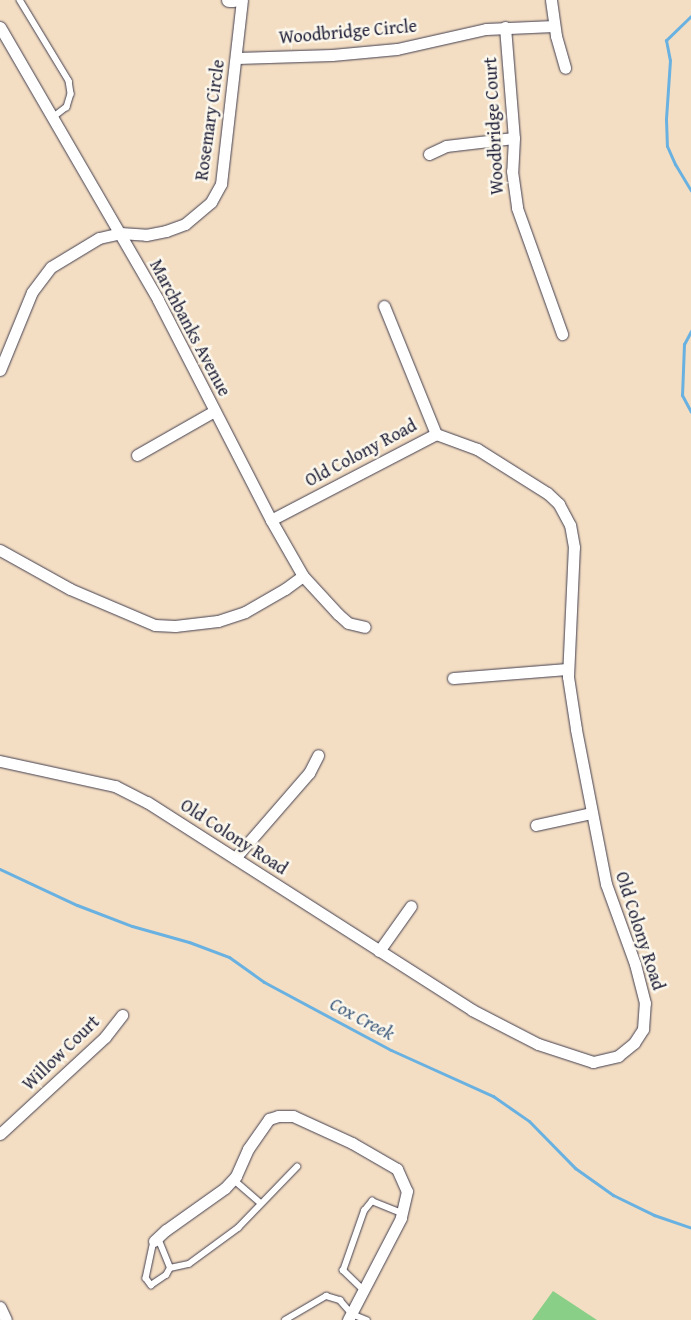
<!DOCTYPE html>
<style>
body{margin:0}
#map{position:relative;width:691px;height:1320px;overflow:hidden;background:#f4dec3;font-family:"Gentium Book Plus",serif}
div>[style]{position:absolute}
.green>*{inset:0;background:#8acf88}
.stream>*{height:3px;margin:-1.5px;padding:0 1.5px;transform-origin:1.5px;border-radius:1.5px;background:#69b1e1}
.roads{filter:drop-shadow(0 0 1px #423e4f) drop-shadow(0 0 1px #423e4f)}
.service>*{height:5.5px;margin:-2.75px;padding:0 2.75px;transform-origin:2.75px;border-radius:2.75px;background:#fff}
.minor>*{height:11px;margin:-5.5px;padding:0 5.5px;transform-origin:5.5px;border-radius:5.5px;background:#fff}
.tertiary>*{height:14px;margin:-7px;padding:0 7px;transform-origin:7px;border-radius:7px;background:#fff}
span{translate:-50% -50%;white-space:nowrap;text-align:center;line-height:1.15;-webkit-text-stroke:5px #fbf7ec;paint-order:stroke}
.street-label{font-size:18px;color:#22223b}
.water-label{font-size:19px;color:#3e5b7d;font-style:italic}
</style>
<div id="map">
<div class="green">
<div style="clip-path:polygon(553px 1291px,597px 1320px,532px 1320px)"></div>
</div>
<div class="stream">
<div style="left:691px;top:16px;width:35px;rotate:136deg"></div>
<div style="left:666px;top:40px;width:20px;rotate:79deg"></div>
<div style="left:670px;top:60px;width:59px;rotate:93.9deg"></div>
<div style="left:666px;top:119px;width:27px;rotate:88deg"></div>
<div style="left:667px;top:146px;width:20px;rotate:66deg"></div>
<div style="left:675px;top:164px;width:31px;rotate:59deg"></div>
<div style="left:691px;top:331px;width:15px;rotate:118deg"></div>
<div style="left:684px;top:344px;width:51px;rotate:92.2deg"></div>
<div style="left:682px;top:395px;width:19px;rotate:62deg"></div>
<div style="left:0;top:869px;width:85px;rotate:25.1deg"></div>
<div style="left:77px;top:905px;width:59px;rotate:20.9deg"></div>
<div style="left:132px;top:926px;width:59px;rotate:15.7deg"></div>
<div style="left:189px;top:942px;width:43px;rotate:20.6deg"></div>
<div style="left:229px;top:957px;width:43px;rotate:35.5deg"></div>
<div style="left:264px;top:982px;width:144px;rotate:28.2deg"></div>
<div style="left:391px;top:1050px;width:112px;rotate:24.3deg"></div>
<div style="left:493px;top:1096px;width:44px;rotate:34.8deg"></div>
<div style="left:529px;top:1121px;width:66px;rotate:45.6deg"></div>
<div style="left:575px;top:1168px;width:47px;rotate:35.4deg"></div>
<div style="left:613px;top:1195px;width:46px;rotate:26deg"></div>
<div style="left:654px;top:1215px;width:39px;rotate:19deg"></div>
</div>
<div class="roads">
<div class="service">
<div style="left:20px;top:0;width:95px;rotate:58.8deg"></div>
<div style="left:69px;top:81px;width:13px;rotate:81deg"></div>
<div style="left:71px;top:94px;width:14px;rotate:107deg"></div>
<div style="left:67px;top:107px;width:16px;rotate:142deg"></div>
<div style="left:233px;top:1179px;width:37px;rotate:41deg"></div>
<div style="left:154px;top:1241px;width:38px;rotate:102deg"></div>
<div style="left:146px;top:1278px;width:9px;rotate:54deg"></div>
<div style="left:151px;top:1285px;width:18px;rotate:-34deg"></div>
<div style="left:166px;top:1275px;width:8px;rotate:-60deg"></div>
<div style="left:170px;top:1268px;width:32px;rotate:-112deg"></div>
<div style="left:170px;top:1268px;width:19px;rotate:-12deg"></div>
<div style="left:189px;top:1264px;width:61px;rotate:-36.3deg"></div>
<div style="left:238px;top:1228px;width:85px;rotate:-46deg"></div>
<div style="left:363px;top:1290px;width:28px;rotate:-136deg"></div>
<div style="left:343px;top:1271px;width:64px;rotate:-70.7deg"></div>
<div style="left:364px;top:1211px;width:13px;rotate:-51deg"></div>
<div style="left:372px;top:1201px;width:32px;rotate:22deg"></div>
<div style="left:285px;top:1320px;width:48px;rotate:-30.3deg"></div>
<div style="left:326px;top:1296px;width:15px;rotate:16deg"></div>
<div style="left:340px;top:1300px;width:18px;rotate:49deg"></div>
<div style="left:352px;top:1314px;width:16px;rotate:22deg"></div>
</div>
<div class="minor">
<div style="left:551px;top:0;width:36px;rotate:82deg"></div>
<div style="left:556px;top:36px;width:33px;rotate:74deg"></div>
<div style="left:0;top:27px;width:315px;rotate:59.9deg"></div>
<div style="left:158px;top:300px;width:247px;rotate:62.8deg"></div>
<div style="left:271px;top:520px;width:64px;rotate:60.3deg"></div>
<div style="left:303px;top:576px;width:52px;rotate:47.4deg"></div>
<div style="left:338px;top:614px;width:13px;rotate:42deg"></div>
<div style="left:348px;top:623px;width:17px;rotate:13deg"></div>
<div style="left:505px;top:27px;width:111px;rotate:85.4deg"></div>
<div style="left:514px;top:138px;width:33px;rotate:93deg"></div>
<div style="left:512px;top:171px;width:37px;rotate:82deg"></div>
<div style="left:517px;top:208px;width:134px;rotate:70.3deg"></div>
<div style="left:237px;top:58px;width:95px;rotate:-1.8deg"></div>
<div style="left:332px;top:55px;width:65px;rotate:-5.3deg"></div>
<div style="left:397px;top:49px;width:91px;rotate:-12.7deg"></div>
<div style="left:486px;top:29px;width:68px;rotate:-2.5deg"></div>
<div style="left:429px;top:154px;width:19px;rotate:-25deg"></div>
<div style="left:446px;top:146px;width:68px;rotate:-6.7deg"></div>
<div style="left:384px;top:306px;width:138px;rotate:67.9deg"></div>
<div style="left:0;top:370px;width:84px;rotate:-67.7deg"></div>
<div style="left:32px;top:292px;width:31px;rotate:-53deg"></div>
<div style="left:51px;top:267px;width:56px;rotate:-31.1deg"></div>
<div style="left:99px;top:238px;width:22px;rotate:-13deg"></div>
<div style="left:120px;top:233px;width:26px;rotate:4deg"></div>
<div style="left:146px;top:235px;width:20px;rotate:-11deg"></div>
<div style="left:166px;top:231px;width:20px;rotate:-20deg"></div>
<div style="left:185px;top:224px;width:34px;rotate:-40deg"></div>
<div style="left:211px;top:202px;width:21px;rotate:-61deg"></div>
<div style="left:221px;top:184px;width:185px;rotate:-83.5deg"></div>
<div style="left:137px;top:455px;width:89px;rotate:-29.7deg"></div>
<div style="left:0;top:550px;width:80px;rotate:29.1deg"></div>
<div style="left:70px;top:589px;width:92px;rotate:23deg"></div>
<div style="left:155px;top:625px;width:20px;rotate:3deg"></div>
<div style="left:175px;top:626px;width:43px;rotate:-6.6deg"></div>
<div style="left:218px;top:621px;width:28px;rotate:-18deg"></div>
<div style="left:245px;top:612px;width:46px;rotate:-29.9deg"></div>
<div style="left:285px;top:589px;width:22px;rotate:-36deg"></div>
<div style="left:453px;top:678px;width:115px;rotate:-4.5deg"></div>
<div style="left:0;top:761px;width:118px;rotate:12.3deg"></div>
<div style="left:115px;top:786px;width:36px;rotate:27deg"></div>
<div style="left:147px;top:802px;width:386px;rotate:32.6deg"></div>
<div style="left:472px;top:1010px;width:74px;rotate:27.3deg"></div>
<div style="left:538px;top:1044px;width:58px;rotate:18.1deg"></div>
<div style="left:593px;top:1062px;width:26px;rotate:-13deg"></div>
<div style="left:618px;top:1056px;width:21px;rotate:-39deg"></div>
<div style="left:634px;top:1043px;width:17px;rotate:-57deg"></div>
<div style="left:643px;top:1029px;width:26px;rotate:-86deg"></div>
<div style="left:645px;top:1003px;width:40px;rotate:-104.4deg"></div>
<div style="left:635px;top:964px;width:85px;rotate:-109.9deg"></div>
<div style="left:606px;top:884px;width:158px;rotate:-101deg"></div>
<div style="left:576px;top:729px;width:53px;rotate:-98.7deg"></div>
<div style="left:568px;top:677px;width:130px;rotate:-87.4deg"></div>
<div style="left:574px;top:547px;width:22px;rotate:-100deg"></div>
<div style="left:570px;top:525px;width:24px;rotate:-118deg"></div>
<div style="left:559px;top:504px;width:16px;rotate:-137deg"></div>
<div style="left:547px;top:493px;width:83px;rotate:-147.8deg"></div>
<div style="left:477px;top:449px;width:44px;rotate:-159.9deg"></div>
<div style="left:436px;top:434px;width:186px;rotate:152.5deg"></div>
<div style="left:536px;top:825px;width:56px;rotate:-12.3deg"></div>
<div style="left:235px;top:858px;width:113px;rotate:-49deg"></div>
<div style="left:309px;top:773px;width:20px;rotate:-63deg"></div>
<div style="left:379px;top:951px;width:55px;rotate:-54.6deg"></div>
<div style="left:0;top:1134px;width:143px;rotate:-42.7deg"></div>
<div style="left:105px;top:1037px;width:28px;rotate:-52deg"></div>
<div style="left:154px;top:1241px;width:16px;rotate:-43deg"></div>
<div style="left:166px;top:1230px;width:72px;rotate:-35.4deg"></div>
<div style="left:225px;top:1188px;width:16px;rotate:-47deg"></div>
<div style="left:236px;top:1176px;width:30px;rotate:-66deg"></div>
<div style="left:248px;top:1149px;width:37px;rotate:-55deg"></div>
<div style="left:269px;top:1119px;width:9px;rotate:-18deg"></div>
<div style="left:278px;top:1116px;width:15px"></div>
<div style="left:293px;top:1116px;width:65px;rotate:24.6deg"></div>
<div style="left:352px;top:1143px;width:52px;rotate:30deg"></div>
<div style="left:397px;top:1169px;width:24px;rotate:66deg"></div>
<div style="left:407px;top:1191px;width:28px;rotate:103deg"></div>
<div style="left:401px;top:1218px;width:115px;rotate:117.5deg"></div>
<div style="left:0;top:1307px;width:14px;rotate:65deg"></div>
</div>
<div class="tertiary">
<div style="left:229px;top:0;width:5px"></div>
</div>
</div>
<div class="street-label">
<span style="left:348px;top:32px;rotate:-5deg">Woodbridge Circle</span>
<span style="left:210px;top:120px;rotate:-82deg">Rosemary Circle</span>
<span style="left:494px;top:126px;rotate:-93deg">Woodbridge Court</span>
<span style="left:190px;top:328px;rotate:62deg">Marchbanks Avenue</span>
<span style="left:361px;top:453px;rotate:-28deg">Old Colony Road</span>
<span style="left:234px;top:837px;rotate:33deg">Old Colony Road</span>
<span style="left:640px;top:931px;rotate:72deg">Old Colony Road</span>
<span style="left:61px;top:1053px;rotate:-44deg">Willow Court</span>
</div>
<div class="water-label">
<span style="left:362px;top:1019px;rotate:28deg">Cox Creek</span>
</div>
</div>
